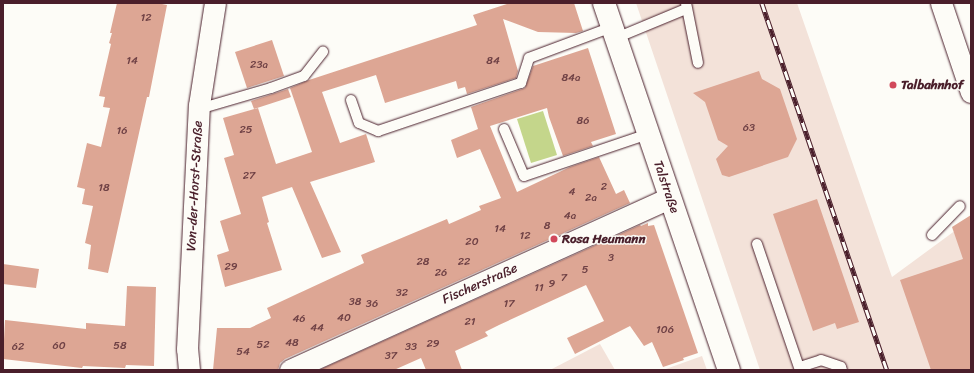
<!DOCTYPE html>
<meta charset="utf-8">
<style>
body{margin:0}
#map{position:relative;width:974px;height:373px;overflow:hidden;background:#fdfcf7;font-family:Sriracha,sans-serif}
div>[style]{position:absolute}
.built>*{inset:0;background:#f3e2d9}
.green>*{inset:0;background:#c4d68b}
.building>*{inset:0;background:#dda694}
.roads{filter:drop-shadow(0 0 1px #4a1f2b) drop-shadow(0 0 1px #4a1f2b)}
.lane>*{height:10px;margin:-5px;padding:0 5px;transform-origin:5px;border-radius:5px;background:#fdfcf7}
.street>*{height:21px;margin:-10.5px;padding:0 10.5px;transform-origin:10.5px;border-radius:10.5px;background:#fdfcf7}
.secondary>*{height:22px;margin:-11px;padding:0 11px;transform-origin:11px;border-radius:11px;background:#fdfcf7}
.rail>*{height:4.5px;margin-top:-2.25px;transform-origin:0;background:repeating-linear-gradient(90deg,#fdfcf7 0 9px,#4a1f2b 0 18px);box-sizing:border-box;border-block:1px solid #4a1f2b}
.dots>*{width:11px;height:11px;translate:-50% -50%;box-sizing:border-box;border:2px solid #fdfcf7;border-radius:50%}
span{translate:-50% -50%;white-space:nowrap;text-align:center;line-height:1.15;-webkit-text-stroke:3px #fdfcf7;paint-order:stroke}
.number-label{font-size:11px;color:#6f4145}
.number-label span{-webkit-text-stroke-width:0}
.poi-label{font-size:13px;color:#4a1f2b;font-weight:700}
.left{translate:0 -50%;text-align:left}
.street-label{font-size:13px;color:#4a1f2b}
.frame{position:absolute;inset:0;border:4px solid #4a1f2b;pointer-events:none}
</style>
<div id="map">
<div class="built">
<div style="clip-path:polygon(636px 3px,797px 3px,892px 277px,971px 219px,971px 370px,760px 370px)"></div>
<div style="clip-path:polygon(600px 344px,615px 370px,550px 370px)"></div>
<div style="clip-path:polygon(702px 356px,707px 370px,663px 370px)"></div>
</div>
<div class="green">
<div style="clip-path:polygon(543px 111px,557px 155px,531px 163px,517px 119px)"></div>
</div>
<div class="building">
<div style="clip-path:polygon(117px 3px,157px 3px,167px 5px,149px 97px,147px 97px,108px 273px,88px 269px,91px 245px,85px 243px,93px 206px,82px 204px,85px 189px,77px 187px,87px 143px,101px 147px,110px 108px,103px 107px,105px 97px,99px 96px,111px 44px,109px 43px,112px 33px,110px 33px)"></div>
<div style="clip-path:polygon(510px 3px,574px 3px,583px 31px,576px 33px,538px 32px,503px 19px,518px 71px,516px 78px,467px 94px,465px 87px,458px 89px,456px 81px,385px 103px,376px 75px,322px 92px,340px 143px,366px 134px,375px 162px,310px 182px,341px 252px,322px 258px,292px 187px,262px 197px,269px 222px,267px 223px,282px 270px,225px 287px,217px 255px,229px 251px,220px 221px,241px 214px,224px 158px,234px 155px,223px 118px,258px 108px,276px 164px,312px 152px,290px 88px,309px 80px,477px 25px,473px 15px)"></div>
<div style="clip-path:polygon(272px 40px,284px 76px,247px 88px,235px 52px)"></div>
<div style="clip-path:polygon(588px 48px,616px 134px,591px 142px,593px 146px,563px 156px,549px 117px,547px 108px,490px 126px,517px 192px,570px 167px,599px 157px,616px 194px,624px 190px,630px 203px,285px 359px,280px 363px,278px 370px,213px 370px,217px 328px,250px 328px,271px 318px,267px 308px,364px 263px,361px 255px,447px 219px,449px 224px,481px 210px,479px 206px,501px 198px,480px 149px,457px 158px,451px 140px,478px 129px,471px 107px,525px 88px,533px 66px)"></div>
<div style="clip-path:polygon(759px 71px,762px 79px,780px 89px,797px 139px,788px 157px,729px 177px,722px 175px,716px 159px,728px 146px,718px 140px,705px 102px,693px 93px)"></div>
<div style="clip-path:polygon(288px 89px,291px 97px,254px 109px,251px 101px)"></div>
<div style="clip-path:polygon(817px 199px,859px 322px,837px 329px,835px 323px,813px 331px,773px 214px)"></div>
<div style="clip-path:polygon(971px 215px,971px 370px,931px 370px,900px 280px,963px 259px,952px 227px)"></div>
<div style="clip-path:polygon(648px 223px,648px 226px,654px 225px,698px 353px,683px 358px,684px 360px,663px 367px,652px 342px,644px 346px,630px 326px,575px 354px,567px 338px,604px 321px,586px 285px,499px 325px,485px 332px,488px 336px,455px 351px,462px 370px,426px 370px,421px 358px,394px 370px,319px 370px,640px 225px,641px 226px)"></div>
<div style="clip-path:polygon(3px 264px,39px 269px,36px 288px,3px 284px)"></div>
<div style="clip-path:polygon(127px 286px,156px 287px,154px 366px,126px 365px,125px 368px,83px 366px,82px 368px,3px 359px,5px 320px,86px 329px,86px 323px,125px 326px)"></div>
</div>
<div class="roads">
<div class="lane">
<div style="left:686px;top:3px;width:61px;rotate:78.7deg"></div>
<div style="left:616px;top:38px;width:76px;rotate:-22.5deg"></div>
<div style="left:351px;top:100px;width:24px;rotate:71deg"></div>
<div style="left:359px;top:123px;width:21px;rotate:23deg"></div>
<div style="left:378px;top:131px;width:151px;rotate:-18.6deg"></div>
<div style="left:521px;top:83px;width:26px;rotate:-72deg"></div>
<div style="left:529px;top:58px;width:89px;rotate:-20.5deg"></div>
<div style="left:199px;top:109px;width:75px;rotate:-16.3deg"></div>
<div style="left:271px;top:88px;width:35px;rotate:-20deg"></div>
<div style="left:304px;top:76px;width:31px;rotate:-52deg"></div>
<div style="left:504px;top:129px;width:51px;rotate:66.9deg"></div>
<div style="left:524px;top:176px;width:131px;rotate:-18.7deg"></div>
<div style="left:932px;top:235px;width:40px;rotate:-46deg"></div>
<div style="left:757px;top:244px;width:133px;rotate:71.2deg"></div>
<div style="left:800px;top:367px;width:22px;rotate:-18deg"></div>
<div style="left:821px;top:360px;width:21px;rotate:19deg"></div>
<div style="left:841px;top:367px;width:3px;rotate:72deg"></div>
</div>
<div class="street">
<div style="left:941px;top:3px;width:94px;rotate:71.4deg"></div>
<div style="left:189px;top:370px;width:21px;rotate:-95deg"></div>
<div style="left:187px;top:349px;width:244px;rotate:-87.2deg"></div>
<div style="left:199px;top:105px;width:103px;rotate:-81.1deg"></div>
<div style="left:290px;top:370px;width:417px;rotate:-24.4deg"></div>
</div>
<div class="secondary">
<div style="left:604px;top:3px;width:388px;rotate:71.2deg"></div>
</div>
</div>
<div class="rail">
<div style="left:762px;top:3px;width:388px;rotate:71.2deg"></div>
</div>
<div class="dots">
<div style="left:893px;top:85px;background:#d1495b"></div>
<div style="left:554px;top:239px;background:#d1495b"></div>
</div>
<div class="number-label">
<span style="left:146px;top:18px">12</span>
<span style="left:132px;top:61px">14</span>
<span style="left:493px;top:61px">84</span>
<span style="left:259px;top:65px">23a</span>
<span style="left:571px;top:78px">84a</span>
<span style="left:583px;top:121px">86</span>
<span style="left:749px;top:128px">63</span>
<span style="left:246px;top:130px">25</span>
<span style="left:122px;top:131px">16</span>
<span style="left:249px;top:176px">27</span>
<span style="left:604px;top:187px">2</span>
<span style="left:104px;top:188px">18</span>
<span style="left:572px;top:192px">4</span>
<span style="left:591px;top:198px">2a</span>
<span style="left:570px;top:216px">4a</span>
<span style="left:547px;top:226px">8</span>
<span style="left:500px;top:229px">14</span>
<span style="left:525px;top:236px">12</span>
<span style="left:472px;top:242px">20</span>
<span style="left:611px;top:258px">3</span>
<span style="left:423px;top:262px">28</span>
<span style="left:464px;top:262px">22</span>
<span style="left:231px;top:267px">29</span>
<span style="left:585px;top:270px">5</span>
<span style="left:441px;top:273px">26</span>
<span style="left:564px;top:278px">7</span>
<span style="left:552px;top:284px">9</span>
<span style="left:539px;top:288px">11</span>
<span style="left:402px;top:293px">32</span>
<span style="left:355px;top:302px">38</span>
<span style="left:372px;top:304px">36</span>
<span style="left:509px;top:304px">17</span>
<span style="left:344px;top:318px">40</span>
<span style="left:299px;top:319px">46</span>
<span style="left:470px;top:322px">21</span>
<span style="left:317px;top:328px">44</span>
<span style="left:665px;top:330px">106</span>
<span style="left:292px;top:343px">48</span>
<span style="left:433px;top:344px">29</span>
<span style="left:263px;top:345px">52</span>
<span style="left:59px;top:346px">60</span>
<span style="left:120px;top:346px">58</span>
<span style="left:18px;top:347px">62</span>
<span style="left:411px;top:347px">33</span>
<span style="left:243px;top:352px">54</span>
<span style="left:391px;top:356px">37</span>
</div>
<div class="poi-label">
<span class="left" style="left:901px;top:85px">Talbahnhof</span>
<span class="left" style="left:562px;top:239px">Rosa Heumann</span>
</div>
<div class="street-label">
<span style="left:195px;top:186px;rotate:-87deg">Von-der-Horst-Straße</span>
<span style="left:666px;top:187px;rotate:71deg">Talstraße</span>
<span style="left:480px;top:284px;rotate:-24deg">Fischerstraße</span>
</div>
<div class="frame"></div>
</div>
